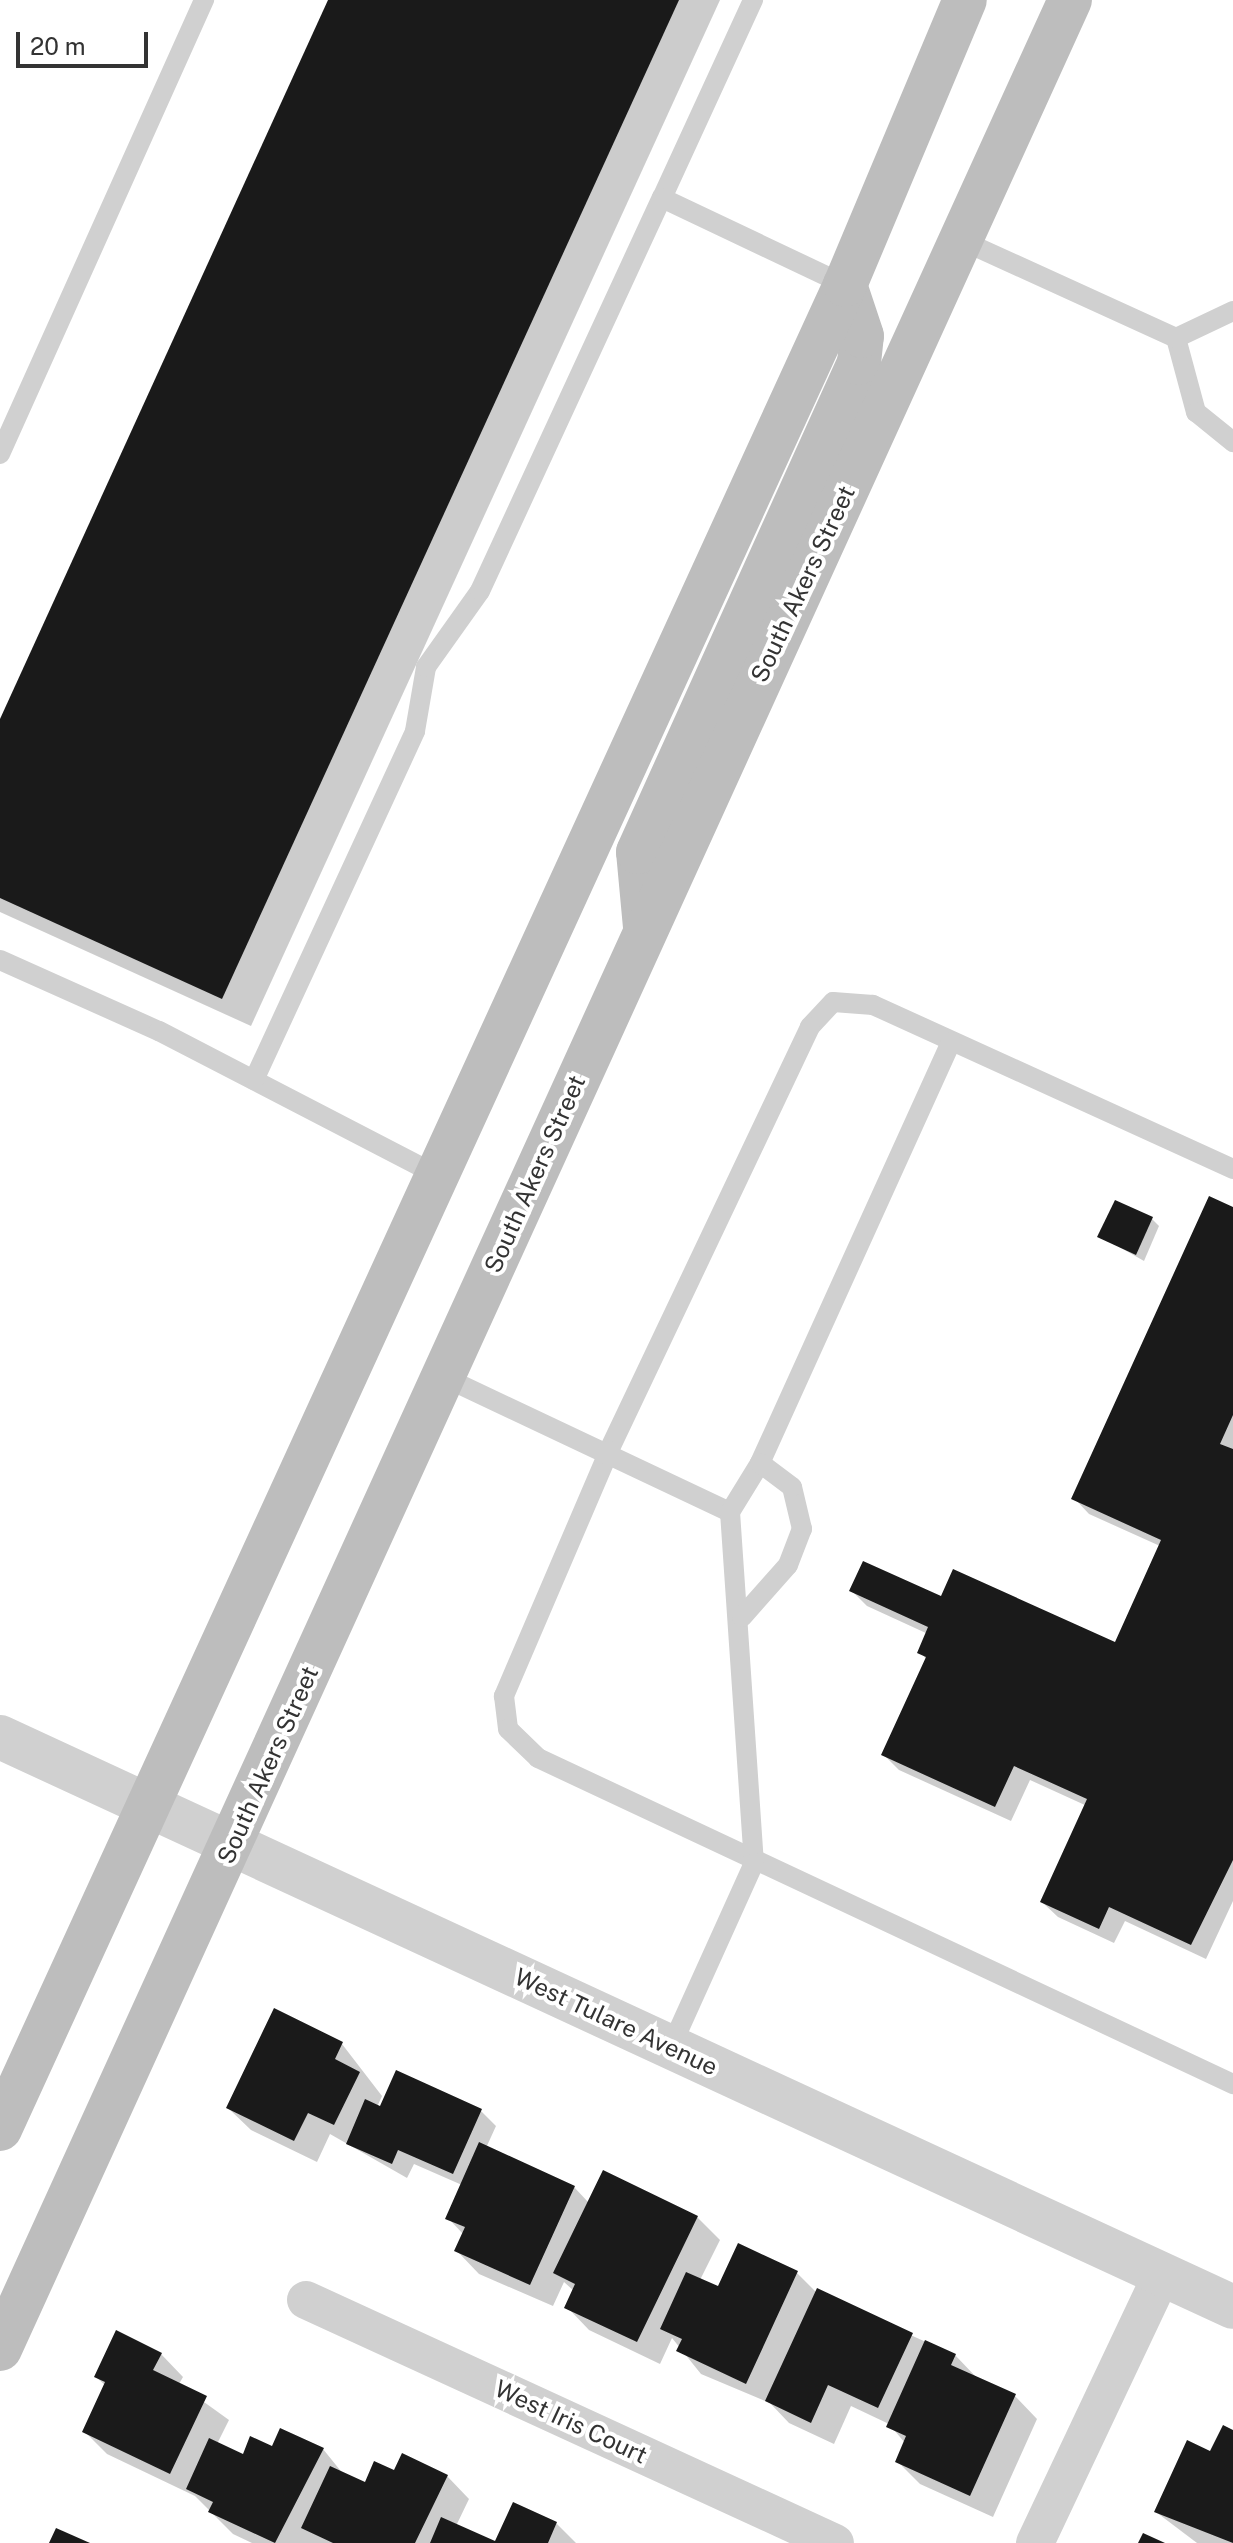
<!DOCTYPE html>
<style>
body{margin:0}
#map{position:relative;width:1233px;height:2543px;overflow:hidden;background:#fff;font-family:"Public Sans",sans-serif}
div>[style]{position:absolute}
.shadow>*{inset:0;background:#0003}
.building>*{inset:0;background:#1a1a1a}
.service>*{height:20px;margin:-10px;padding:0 10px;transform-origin:10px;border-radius:10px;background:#d0d0d0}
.minor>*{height:38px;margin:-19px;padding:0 19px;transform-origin:19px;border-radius:19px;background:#d0d0d0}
.tertiary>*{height:44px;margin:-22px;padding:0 22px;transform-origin:22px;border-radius:22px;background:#d0d0d0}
.secondary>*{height:44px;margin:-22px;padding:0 22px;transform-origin:22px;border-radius:22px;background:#bdbdbd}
span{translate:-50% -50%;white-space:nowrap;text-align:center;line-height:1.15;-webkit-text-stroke:8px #fff;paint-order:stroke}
.street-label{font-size:24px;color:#333}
.scale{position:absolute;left:16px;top:32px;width:132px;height:36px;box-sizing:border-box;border:4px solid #333;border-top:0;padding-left:10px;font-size:24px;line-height:28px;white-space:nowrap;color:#333;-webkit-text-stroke:6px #fff;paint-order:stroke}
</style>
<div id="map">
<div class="shadow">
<div style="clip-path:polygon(330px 0,720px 0,251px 1026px,0 912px,0 724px)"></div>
<div style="clip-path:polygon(1233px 1209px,1233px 1901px,1206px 1959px,1125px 1921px,1114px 1943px,1058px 1917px,1042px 1902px,1087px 1806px,1030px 1780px,1011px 1821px,899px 1770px,884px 1755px,927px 1660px,920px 1652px,928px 1634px,867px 1606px,852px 1591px,942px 1599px,1116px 1644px,1160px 1546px,1089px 1514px,1074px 1498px)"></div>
<div style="clip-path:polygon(1152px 1219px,1159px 1226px,1144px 1261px,1100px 1236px)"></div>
<div style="clip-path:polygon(342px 2044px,382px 2096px,377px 2107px,481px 2111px,496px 2126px,486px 2148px,574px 2187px,589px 2203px,697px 2217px,720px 2240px,700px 2280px,719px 2289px,797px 2273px,817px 2293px,955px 2355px,977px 2378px,1015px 2396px,1037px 2419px,993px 2517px,920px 2484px,897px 2461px,905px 2443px,889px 2424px,851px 2406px,834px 2444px,789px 2423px,770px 2403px,701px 2374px,672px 2338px,660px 2364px,589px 2330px,567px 2307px,574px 2291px,564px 2282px,553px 2306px,479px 2274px,457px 2251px,464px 2235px,448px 2218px,462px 2185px,414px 2164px,407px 2178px,330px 2134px,317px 2162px,251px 2130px,228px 2108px)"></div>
<div style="clip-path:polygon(161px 2354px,183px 2377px,179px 2384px,229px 2420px,217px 2444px,244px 2456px,323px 2449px,344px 2475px,366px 2485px,395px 2473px,447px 2476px,469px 2499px,456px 2526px,496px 2543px,252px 2543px,233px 2534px,195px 2496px,107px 2454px,84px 2431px,106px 2386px,96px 2377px)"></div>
<div style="clip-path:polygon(1233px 2432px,1233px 2543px,1197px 2543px,1156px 2512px)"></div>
<div style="clip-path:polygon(556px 2523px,576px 2543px,496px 2543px)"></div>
</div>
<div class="building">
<div style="clip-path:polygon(328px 0,679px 0,222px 999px,0 898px,0 719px)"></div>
<div style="clip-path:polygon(1209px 1196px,1233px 1207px,1233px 1415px,1220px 1444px,1233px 1449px,1233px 1860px,1191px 1945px,1109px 1907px,1099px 1929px,1040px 1902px,1087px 1799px,1014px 1766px,995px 1807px,881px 1755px,926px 1657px,917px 1653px,928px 1627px,849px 1591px,863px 1561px,941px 1596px,953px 1569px,1115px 1642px,1161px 1540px,1071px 1499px)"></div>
<div style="clip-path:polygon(1115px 1200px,1153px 1217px,1136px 1255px,1097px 1237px)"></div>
<div style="clip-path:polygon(274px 2008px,343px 2042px,335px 2059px,360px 2072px,334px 2125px,308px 2113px,294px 2141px,226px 2108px)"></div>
<div style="clip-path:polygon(396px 2070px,482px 2109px,453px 2174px,398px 2150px,392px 2164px,346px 2144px,365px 2099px,380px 2106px)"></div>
<div style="clip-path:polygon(479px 2142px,575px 2186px,530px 2285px,454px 2251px,465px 2227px,445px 2219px)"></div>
<div style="clip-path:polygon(603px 2170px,698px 2216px,637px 2342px,564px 2308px,575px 2284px,553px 2273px)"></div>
<div style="clip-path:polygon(738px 2243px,798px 2271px,746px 2384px,676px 2351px,682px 2339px,660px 2329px,686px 2272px,718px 2286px)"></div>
<div style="clip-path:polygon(817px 2288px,913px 2333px,878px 2408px,828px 2385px,811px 2423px,765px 2401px)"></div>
<div style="clip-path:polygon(116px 2330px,162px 2353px,153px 2370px,207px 2396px,170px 2474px,82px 2432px,105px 2382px,94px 2377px)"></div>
<div style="clip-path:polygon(925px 2340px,956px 2354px,951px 2365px,1016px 2394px,970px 2496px,895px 2462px,906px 2436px,886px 2427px)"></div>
<div style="clip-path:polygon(1223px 2425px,1233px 2430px,1233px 2543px,1154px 2512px,1187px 2440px,1210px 2451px)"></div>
<div style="clip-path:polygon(280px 2428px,324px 2448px,275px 2543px,208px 2512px,213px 2502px,186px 2489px,209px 2438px,243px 2454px,250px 2436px,272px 2446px)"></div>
<div style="clip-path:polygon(402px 2453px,448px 2475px,415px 2543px,333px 2543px,301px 2528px,330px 2466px,365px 2482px,374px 2461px,394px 2470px)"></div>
<div style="clip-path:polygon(513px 2502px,557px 2522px,548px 2543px,430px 2543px,441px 2517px,495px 2541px)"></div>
<div style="clip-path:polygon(56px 2528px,90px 2543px,49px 2543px)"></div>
<div style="clip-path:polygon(1143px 2533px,1165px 2543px,1138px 2543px)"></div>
</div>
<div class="service">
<div style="left:662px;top:198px;width:218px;rotate:-65.3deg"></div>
<div style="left:961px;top:240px;width:236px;rotate:24.5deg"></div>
<div style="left:1176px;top:338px;width:77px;rotate:74.9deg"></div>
<div style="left:1196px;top:412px;width:48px;rotate:39deg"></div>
<div style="left:1176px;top:338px;width:63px;rotate:-25.3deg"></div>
<div style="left:0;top:454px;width:498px;rotate:-65.8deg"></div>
<div style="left:0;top:960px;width:174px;rotate:24.1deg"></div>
<div style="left:159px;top:1031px;width:311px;rotate:27.4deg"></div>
<div style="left:254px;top:1080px;width:384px;rotate:-65.2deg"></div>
<div style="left:415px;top:731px;width:65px;rotate:-80.2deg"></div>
<div style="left:426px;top:667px;width:93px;rotate:-54.6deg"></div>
<div style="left:480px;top:591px;width:433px;rotate:-65.2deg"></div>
<div style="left:662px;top:198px;width:203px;rotate:25.4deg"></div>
<div style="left:1233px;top:1169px;width:396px;rotate:-155.5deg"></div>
<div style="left:873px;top:1005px;width:40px;rotate:-175.7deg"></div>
<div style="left:833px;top:1002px;width:34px;rotate:133deg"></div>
<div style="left:810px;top:1027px;width:469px;rotate:115.4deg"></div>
<div style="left:609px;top:1451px;width:267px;rotate:113.2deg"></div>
<div style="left:504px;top:1696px;width:33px;rotate:83deg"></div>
<div style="left:508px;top:1729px;width:42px;rotate:44deg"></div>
<div style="left:538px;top:1758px;width:768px;rotate:25.13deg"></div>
<div style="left:444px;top:1377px;width:316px;rotate:25.3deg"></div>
<div style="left:730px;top:1512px;width:352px;rotate:86.1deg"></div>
<div style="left:754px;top:1863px;width:202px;rotate:114.3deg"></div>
<div style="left:730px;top:1512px;width:57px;rotate:-58.5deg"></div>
<div style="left:760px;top:1463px;width:462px;rotate:-65.6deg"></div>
<div style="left:742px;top:1617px;width:69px;rotate:-48.5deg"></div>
<div style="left:788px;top:1565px;width:39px;rotate:-69deg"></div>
<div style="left:802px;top:1529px;width:43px;rotate:-103.4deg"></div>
<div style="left:792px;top:1487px;width:40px;rotate:-143deg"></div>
</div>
<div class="minor">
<div style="left:306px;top:2300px;width:582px;rotate:24.67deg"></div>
<div style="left:1035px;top:2543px;width:297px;rotate:-64.7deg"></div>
</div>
<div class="tertiary">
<div style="left:0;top:1737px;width:1358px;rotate:24.81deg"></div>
</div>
<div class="secondary">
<div style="left:645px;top:927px;width:75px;rotate:-95.3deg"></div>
<div style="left:638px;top:852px;width:537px;rotate:-65.68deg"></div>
<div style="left:859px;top:363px;width:27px;rotate:-84deg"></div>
<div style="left:862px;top:336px;width:54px;rotate:-108.4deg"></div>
<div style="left:0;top:2129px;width:2028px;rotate:-65.38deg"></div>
<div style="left:845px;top:285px;width:309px;rotate:-67.2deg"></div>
<div style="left:0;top:2349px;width:2581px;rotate:-65.51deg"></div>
</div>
<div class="street-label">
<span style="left:803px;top:584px;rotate:-65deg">South Akers Street</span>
<span style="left:535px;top:1174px;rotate:-66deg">South Akers Street</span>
<span style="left:268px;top:1765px;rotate:-66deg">South Akers Street</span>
<span style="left:616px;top:2022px;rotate:25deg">West Tulare Avenue</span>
<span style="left:571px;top:2422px;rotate:25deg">West Iris Court</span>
</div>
<div class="scale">20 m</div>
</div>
